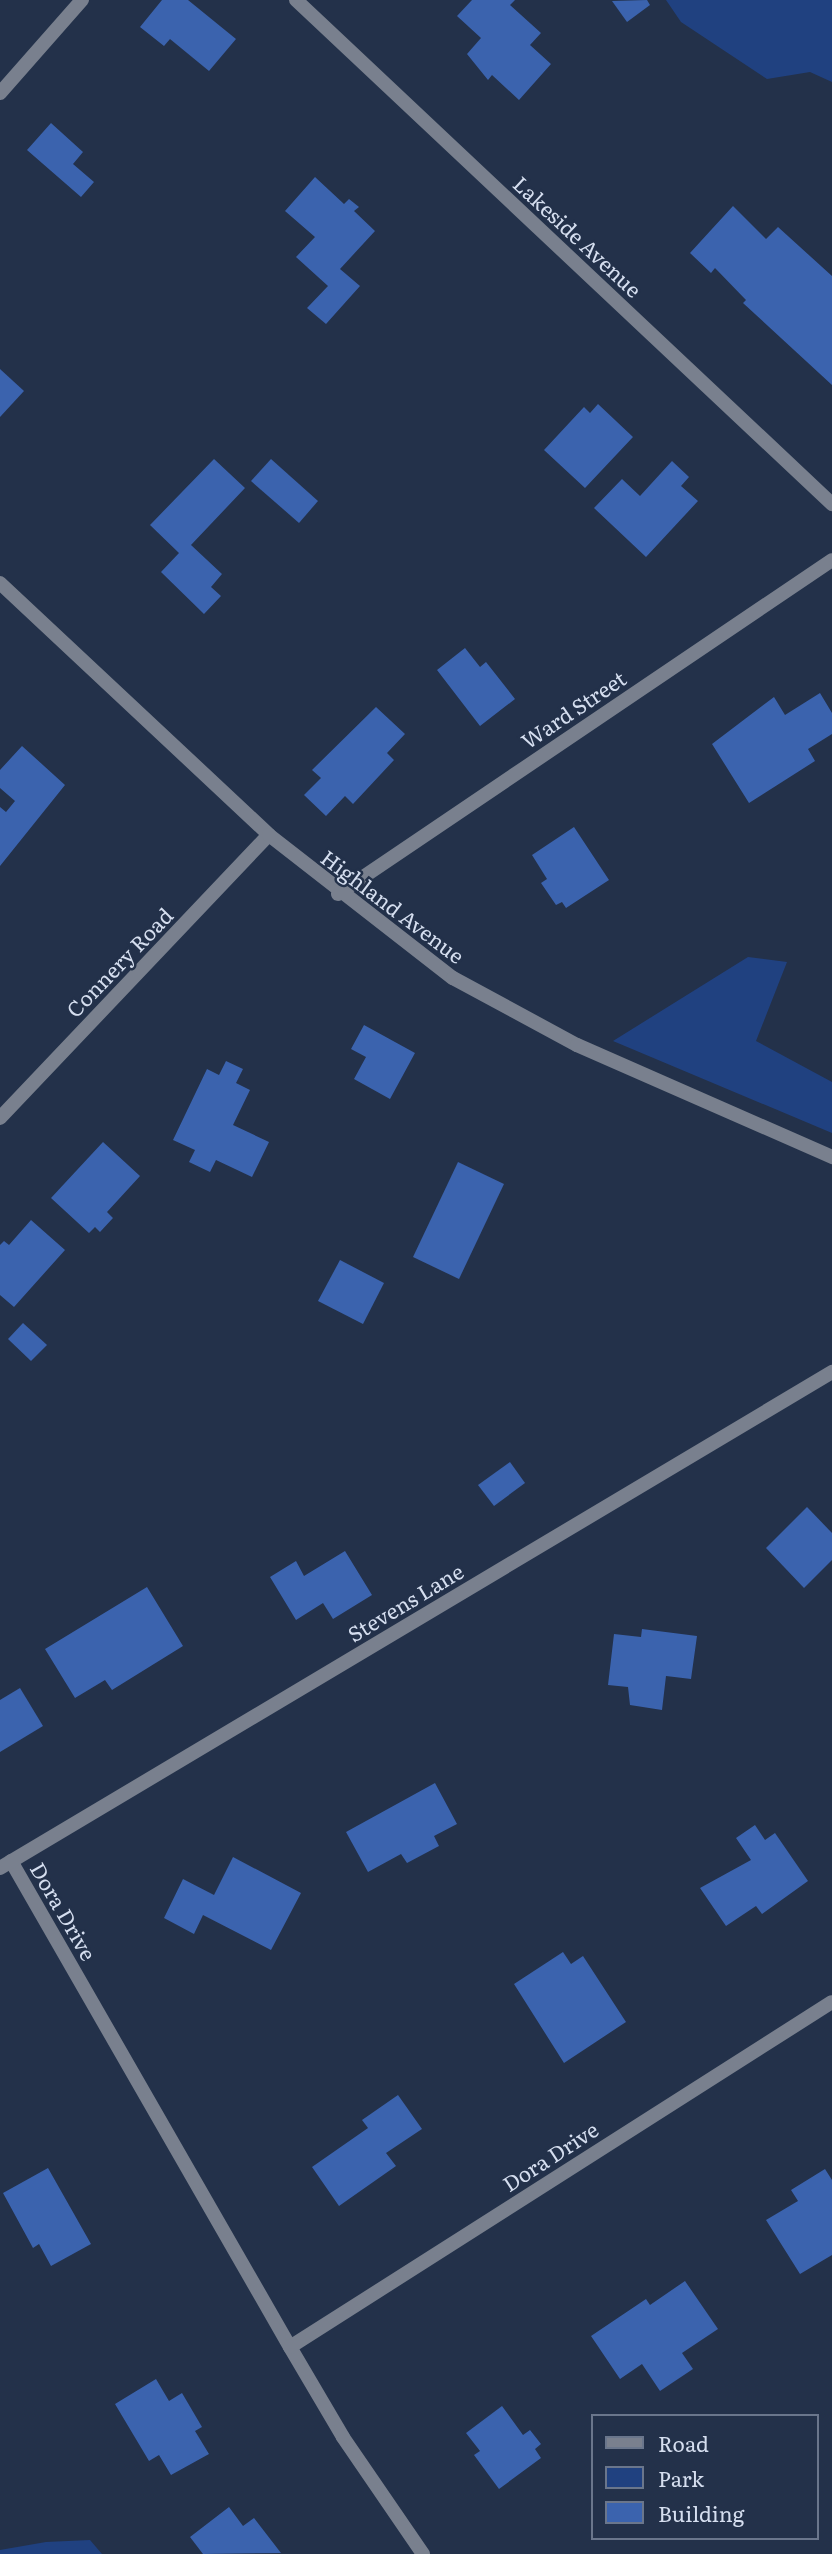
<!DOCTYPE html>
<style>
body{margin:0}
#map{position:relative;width:832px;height:2554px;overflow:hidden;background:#23314a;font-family:Literata,serif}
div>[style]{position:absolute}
.green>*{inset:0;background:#204180}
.building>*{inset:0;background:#3b63ae}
.minor>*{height:14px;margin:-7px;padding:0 7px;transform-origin:7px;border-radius:7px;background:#79808e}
.tertiary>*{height:14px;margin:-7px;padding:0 7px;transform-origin:7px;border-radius:7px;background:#79808e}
span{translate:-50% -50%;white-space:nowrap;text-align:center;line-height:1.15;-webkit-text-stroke:5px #23314a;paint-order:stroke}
.street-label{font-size:21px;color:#d5deef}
.legend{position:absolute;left:591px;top:2414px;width:228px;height:126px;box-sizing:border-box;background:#23314a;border:2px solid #6a768c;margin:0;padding:9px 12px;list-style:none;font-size:21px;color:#d5deef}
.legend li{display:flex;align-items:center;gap:14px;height:35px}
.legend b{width:35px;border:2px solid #6a768c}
</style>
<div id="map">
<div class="green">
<div style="clip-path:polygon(666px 0,832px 0,832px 82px,810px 72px,767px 79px,681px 22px)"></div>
<div style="clip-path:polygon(748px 957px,787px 962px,756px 1041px,832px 1082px,832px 1133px,613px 1041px)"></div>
<div style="clip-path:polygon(90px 2540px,102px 2554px,0 2554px,0 2550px,46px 2542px)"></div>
</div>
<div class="building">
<div style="clip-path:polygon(162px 0,188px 0,236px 39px,209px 71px,170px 39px,164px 46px,140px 27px)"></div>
<div style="clip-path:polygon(472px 0,515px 0,510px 5px,541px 33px,530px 45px,551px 64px,519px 100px,492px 75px,488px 80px,467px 54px,481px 38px,457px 16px)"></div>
<div style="clip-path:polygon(647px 0,650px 5px,627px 22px,612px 1px)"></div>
<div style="clip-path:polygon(51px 123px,83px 152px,73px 164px,94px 182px,81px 197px,27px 150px)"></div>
<div style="clip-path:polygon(315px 177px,344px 204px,349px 199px,359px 207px,354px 211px,375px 231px,340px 269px,360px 286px,326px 324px,307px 308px,328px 286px,296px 257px,315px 237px,285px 211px)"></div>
<div style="clip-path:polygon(733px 206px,766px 239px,778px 227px,832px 276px,832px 385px,743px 303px,746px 300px,715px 268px,711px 273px,690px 253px)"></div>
<div style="clip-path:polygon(0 369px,24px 391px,0 417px)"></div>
<div style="clip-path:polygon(598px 404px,633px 437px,585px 488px,544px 450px,584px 407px,590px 413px)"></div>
<div style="clip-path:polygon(214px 459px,245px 488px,191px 545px,222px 574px,211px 587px,221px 596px,204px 614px,161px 572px,179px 553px,150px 525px)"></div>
<div style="clip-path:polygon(271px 459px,318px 501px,299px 523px,251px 481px)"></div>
<div style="clip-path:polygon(672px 461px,689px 477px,681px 486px,698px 501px,646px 557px,594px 508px,622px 479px,640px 496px)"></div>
<div style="clip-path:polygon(465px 648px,480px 667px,486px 662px,515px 699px,480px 726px,437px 670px)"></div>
<div style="clip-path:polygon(820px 693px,832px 713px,832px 734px,808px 749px,815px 761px,749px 803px,712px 744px,774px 697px,785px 715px)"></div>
<div style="clip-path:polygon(376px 707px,405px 734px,387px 753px,394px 760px,353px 804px,345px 796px,326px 816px,304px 795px,321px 778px,312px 770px)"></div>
<div style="clip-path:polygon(22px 746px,65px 785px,0 866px,0 807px,6px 812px,15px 801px,0 788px,0 770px)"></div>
<div style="clip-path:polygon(574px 827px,609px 880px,566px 908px,562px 902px,556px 905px,541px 883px,547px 879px,532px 855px)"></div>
<div style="clip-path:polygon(364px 1025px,415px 1053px,390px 1099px,354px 1079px,366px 1057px,351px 1049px)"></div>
<div style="clip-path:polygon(226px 1061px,243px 1069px,236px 1083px,250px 1090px,233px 1125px,269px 1142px,252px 1177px,216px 1160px,210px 1172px,189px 1162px,195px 1150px,173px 1140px,207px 1069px,219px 1075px)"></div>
<div style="clip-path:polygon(103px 1142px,140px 1176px,107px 1212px,113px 1218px,100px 1232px,95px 1227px,89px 1233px,51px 1198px)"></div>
<div style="clip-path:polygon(458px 1162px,504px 1184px,459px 1279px,413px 1257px)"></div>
<div style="clip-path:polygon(31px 1220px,65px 1250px,14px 1307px,0 1295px,0 1245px,4px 1241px,9px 1245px)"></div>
<div style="clip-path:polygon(340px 1260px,384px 1283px,363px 1324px,318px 1301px)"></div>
<div style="clip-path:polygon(23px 1323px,47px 1345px,31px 1361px,8px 1339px)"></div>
<div style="clip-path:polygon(510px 1462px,525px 1483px,494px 1506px,478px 1485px)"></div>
<div style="clip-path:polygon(807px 1507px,832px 1533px,832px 1560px,804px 1588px,766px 1548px)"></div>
<div style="clip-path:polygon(345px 1551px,372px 1595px,333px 1619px,323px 1603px,296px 1620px,270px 1577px,296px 1561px,304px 1576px)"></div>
<div style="clip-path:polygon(147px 1587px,183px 1646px,112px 1690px,105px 1680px,75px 1698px,45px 1649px)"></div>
<div style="clip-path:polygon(642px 1629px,697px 1636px,691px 1679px,666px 1676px,662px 1710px,630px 1705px,628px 1687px,608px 1685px,614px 1634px,641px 1637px)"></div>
<div style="clip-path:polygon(20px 1688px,43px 1726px,0 1752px,0 1700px)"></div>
<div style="clip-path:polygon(435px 1783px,457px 1824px,434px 1836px,439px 1846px,407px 1863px,401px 1854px,368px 1872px,346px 1832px)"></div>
<div style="clip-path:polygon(755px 1825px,765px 1840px,775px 1833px,808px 1881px,762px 1914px,756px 1906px,726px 1926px,700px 1888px,751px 1860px,736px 1838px)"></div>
<div style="clip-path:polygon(233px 1857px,301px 1893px,271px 1950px,203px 1915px,194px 1934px,164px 1918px,183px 1879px,214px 1895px)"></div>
<div style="clip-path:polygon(563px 1952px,571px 1964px,583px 1956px,626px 2022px,564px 2063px,514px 1984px)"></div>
<div style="clip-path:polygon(398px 2095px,422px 2129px,386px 2153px,396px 2166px,339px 2206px,312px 2167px,368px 2128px,362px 2120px)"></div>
<div style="clip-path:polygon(48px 2168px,91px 2244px,51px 2266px,39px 2244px,33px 2248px,3px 2193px)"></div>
<div style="clip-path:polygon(825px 2169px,832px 2180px,832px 2255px,800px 2274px,766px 2220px,798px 2201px,791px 2190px)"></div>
<div style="clip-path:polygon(685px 2281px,718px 2329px,682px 2353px,693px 2369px,660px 2391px,642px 2364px,620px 2379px,591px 2336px,646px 2299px,650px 2305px)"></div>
<div style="clip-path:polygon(156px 2379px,169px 2401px,182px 2393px,202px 2427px,195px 2431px,209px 2454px,171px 2475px,159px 2455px,149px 2461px,115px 2404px)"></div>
<div style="clip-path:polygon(502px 2406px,523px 2435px,530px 2430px,541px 2444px,535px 2449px,541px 2458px,499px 2489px,474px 2455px,480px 2451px,466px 2433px)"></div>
<div style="clip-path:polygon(229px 2507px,243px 2526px,254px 2518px,281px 2553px,203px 2554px,190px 2537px)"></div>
</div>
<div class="minor">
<div style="left:296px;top:0;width:736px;rotate:43.24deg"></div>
<div style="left:0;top:93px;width:124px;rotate:-48.6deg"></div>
<div style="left:338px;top:894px;width:596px;rotate:-34.06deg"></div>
<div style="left:0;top:1118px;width:390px;rotate:-46.5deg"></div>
<div style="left:11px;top:1861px;width:560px;rotate:60.14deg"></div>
<div style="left:0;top:1868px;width:969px;rotate:-30.8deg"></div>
<div style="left:423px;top:2554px;width:142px;rotate:-124.4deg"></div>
<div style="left:343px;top:2437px;width:104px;rotate:-120.5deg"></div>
<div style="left:290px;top:2347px;width:642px;rotate:-32.48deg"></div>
</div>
<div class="tertiary">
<div style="left:0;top:583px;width:369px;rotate:43.1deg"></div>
<div style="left:269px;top:835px;width:233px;rotate:37.9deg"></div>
<div style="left:453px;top:978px;width:141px;rotate:28.4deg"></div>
<div style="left:577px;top:1045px;width:279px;rotate:23.7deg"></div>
</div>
<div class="street-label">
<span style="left:578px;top:236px;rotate:43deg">Lakeside Avenue</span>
<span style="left:573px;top:709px;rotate:-34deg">Ward Street</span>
<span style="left:393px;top:906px;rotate:37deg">Highland Avenue</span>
<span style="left:119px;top:962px;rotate:-46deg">Connery Road</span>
<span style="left:405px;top:1602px;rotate:-31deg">Stevens Lane</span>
<span style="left:64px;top:1911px;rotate:60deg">Dora Drive</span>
<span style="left:550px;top:2156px;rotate:-33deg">Dora Drive</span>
</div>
<ul class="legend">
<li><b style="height:9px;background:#79808e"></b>Road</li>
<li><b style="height:19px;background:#204180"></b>Park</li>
<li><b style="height:19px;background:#3b63ae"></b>Building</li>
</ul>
</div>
